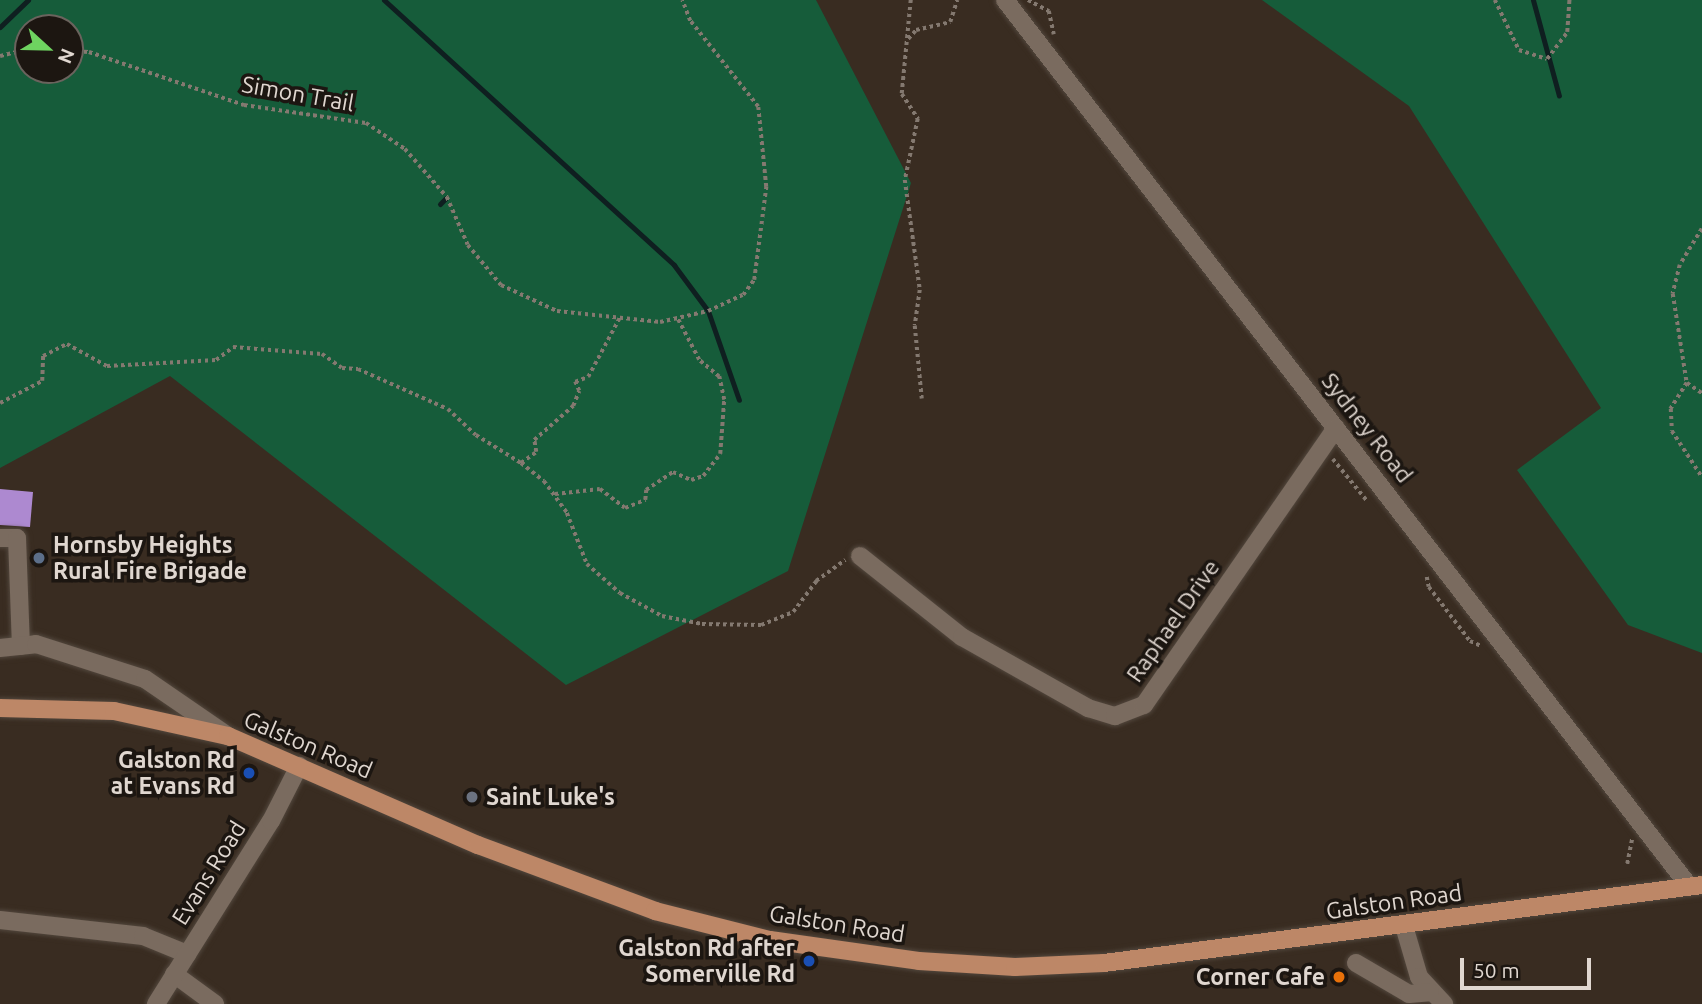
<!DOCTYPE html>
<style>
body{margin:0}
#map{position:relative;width:1702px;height:1004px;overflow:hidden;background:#392c21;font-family:Ubuntu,sans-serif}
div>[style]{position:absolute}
.green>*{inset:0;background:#165c3a}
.stream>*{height:5px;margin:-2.5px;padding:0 2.5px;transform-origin:2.5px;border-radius:2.5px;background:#0f1f20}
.building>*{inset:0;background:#ad89d0}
.path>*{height:3.5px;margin-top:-1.75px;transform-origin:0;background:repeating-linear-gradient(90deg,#847970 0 3.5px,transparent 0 7px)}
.roads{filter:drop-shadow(0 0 2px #52473d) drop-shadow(0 0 2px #52473d)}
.minor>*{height:18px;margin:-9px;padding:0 9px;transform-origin:9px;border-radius:9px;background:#7a6b5f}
.major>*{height:18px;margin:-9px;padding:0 9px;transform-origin:9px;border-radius:9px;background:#bd8767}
.dots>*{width:19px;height:19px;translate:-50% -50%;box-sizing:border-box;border:4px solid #1c1611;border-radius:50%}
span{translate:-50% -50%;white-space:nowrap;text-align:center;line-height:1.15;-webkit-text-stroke:7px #1c1611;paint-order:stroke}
.street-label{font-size:23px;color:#e0d7d0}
.poi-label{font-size:23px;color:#e0d7d0;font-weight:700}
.left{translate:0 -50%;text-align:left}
.right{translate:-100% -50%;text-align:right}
.north{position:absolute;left:14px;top:14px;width:70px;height:70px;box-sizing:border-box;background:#1c1611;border:2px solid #6a635d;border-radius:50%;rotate:112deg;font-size:19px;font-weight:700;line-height:28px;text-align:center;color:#e0d7d0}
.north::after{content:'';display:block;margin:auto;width:24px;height:32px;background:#6ed360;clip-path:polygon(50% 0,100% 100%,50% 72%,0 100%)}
.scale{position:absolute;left:1460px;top:958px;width:131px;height:32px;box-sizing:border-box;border:4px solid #e0d7d0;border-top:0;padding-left:9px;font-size:21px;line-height:24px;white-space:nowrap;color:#e0d7d0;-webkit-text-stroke:5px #1c1611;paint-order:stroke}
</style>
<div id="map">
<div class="green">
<div style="clip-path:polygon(evenodd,0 0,816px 0,911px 183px,788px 571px,566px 685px,170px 376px,0 468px,0 0,70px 28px,70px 70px,28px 70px,28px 28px,70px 28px)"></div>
<div style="clip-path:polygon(1262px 0,1702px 0,1702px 653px,1628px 625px,1517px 470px,1601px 408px,1409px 106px)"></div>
</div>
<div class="stream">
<div style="left:384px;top:0;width:393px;rotate:42.4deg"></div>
<div style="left:674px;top:265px;width:57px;rotate:53.5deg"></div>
<div style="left:708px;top:311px;width:94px;rotate:70.8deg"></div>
<div style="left:1533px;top:0;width:99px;rotate:74.8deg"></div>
<div style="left:0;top:27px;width:39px;rotate:-44deg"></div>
<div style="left:440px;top:204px;width:8px;rotate:-45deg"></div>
</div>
<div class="building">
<div style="clip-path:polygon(0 489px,33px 492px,30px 527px,0 525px)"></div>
</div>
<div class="path">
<div style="left:911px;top:0;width:94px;rotate:95.5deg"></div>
<div style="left:902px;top:94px;width:30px;rotate:57deg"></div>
<div style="left:918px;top:119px;width:62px;rotate:102deg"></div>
<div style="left:905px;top:180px;width:111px;rotate:82.2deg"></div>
<div style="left:920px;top:290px;width:36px;rotate:98deg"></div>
<div style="left:915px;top:326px;width:73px;rotate:84.5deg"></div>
<div style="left:1028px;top:0;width:24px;rotate:28deg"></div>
<div style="left:1049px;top:11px;width:24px;rotate:78deg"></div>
<div style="left:1495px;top:0;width:55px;rotate:64.4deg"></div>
<div style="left:1519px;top:50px;width:29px;rotate:18deg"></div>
<div style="left:1547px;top:59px;width:34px;rotate:-53deg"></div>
<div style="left:1567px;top:32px;width:32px;rotate:-86deg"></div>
<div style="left:908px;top:39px;width:12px;rotate:-48deg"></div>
<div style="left:916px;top:30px;width:35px;rotate:-13deg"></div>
<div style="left:950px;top:22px;width:23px;rotate:-72deg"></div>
<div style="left:70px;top:51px;width:19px;rotate:3deg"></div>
<div style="left:89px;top:52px;width:164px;rotate:18.9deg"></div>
<div style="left:244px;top:105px;width:123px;rotate:8.4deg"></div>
<div style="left:366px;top:123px;width:47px;rotate:33.7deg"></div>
<div style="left:405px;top:149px;width:64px;rotate:48.8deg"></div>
<div style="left:447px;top:197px;width:52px;rotate:66.4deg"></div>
<div style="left:468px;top:245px;width:52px;rotate:50.5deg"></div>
<div style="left:501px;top:285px;width:62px;rotate:24.9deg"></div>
<div style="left:557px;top:311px;width:104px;rotate:6.1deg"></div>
<div style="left:660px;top:322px;width:49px;rotate:-12.9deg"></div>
<div style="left:708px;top:311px;width:38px;rotate:-25deg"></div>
<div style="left:743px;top:295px;width:19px;rotate:-54deg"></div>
<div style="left:754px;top:280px;width:94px;rotate:-82.6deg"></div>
<div style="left:766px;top:187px;width:80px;rotate:-95.7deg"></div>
<div style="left:758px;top:107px;width:110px;rotate:-128.3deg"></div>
<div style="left:690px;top:21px;width:22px;rotate:-111deg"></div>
<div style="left:0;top:56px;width:29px;rotate:-14deg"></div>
<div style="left:1702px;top:229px;width:42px;rotate:121.4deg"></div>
<div style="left:1680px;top:265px;width:30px;rotate:104deg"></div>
<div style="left:1673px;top:294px;width:90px;rotate:81.1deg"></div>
<div style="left:1687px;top:383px;width:18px;rotate:34deg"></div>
<div style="left:1687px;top:383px;width:31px;rotate:122deg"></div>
<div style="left:1671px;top:409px;width:22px;rotate:87deg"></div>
<div style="left:1672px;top:431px;width:55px;rotate:56.9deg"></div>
<div style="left:0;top:403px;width:47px;rotate:-27.6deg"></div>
<div style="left:42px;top:381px;width:25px;rotate:-88deg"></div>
<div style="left:43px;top:356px;width:27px;rotate:-27deg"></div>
<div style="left:67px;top:344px;width:46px;rotate:28.8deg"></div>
<div style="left:107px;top:366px;width:109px;rotate:-3.2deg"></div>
<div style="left:216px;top:360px;width:21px;rotate:-37deg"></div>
<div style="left:233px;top:347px;width:89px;rotate:4.5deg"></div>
<div style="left:322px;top:354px;width:24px;rotate:35deg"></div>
<div style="left:342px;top:368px;width:16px;rotate:4deg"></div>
<div style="left:358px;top:369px;width:98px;rotate:24deg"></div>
<div style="left:448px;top:409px;width:38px;rotate:43deg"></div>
<div style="left:476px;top:435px;width:53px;rotate:31.9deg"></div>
<div style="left:521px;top:463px;width:29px;rotate:38deg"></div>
<div style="left:544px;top:481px;width:39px;rotate:54deg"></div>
<div style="left:567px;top:513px;width:55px;rotate:68.6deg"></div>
<div style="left:587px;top:564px;width:44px;rotate:41.3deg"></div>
<div style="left:620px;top:593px;width:48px;rotate:28.7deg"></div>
<div style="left:662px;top:616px;width:41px;rotate:11.3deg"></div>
<div style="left:702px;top:624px;width:59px;rotate:1deg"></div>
<div style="left:761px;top:625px;width:35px;rotate:-22deg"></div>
<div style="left:793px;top:612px;width:39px;rotate:-53deg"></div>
<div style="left:816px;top:581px;width:36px;rotate:-36deg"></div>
<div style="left:1333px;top:459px;width:55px;rotate:50.9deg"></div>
<div style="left:521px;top:463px;width:19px;rotate:-36deg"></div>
<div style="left:536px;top:452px;width:12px;rotate:-99deg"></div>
<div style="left:534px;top:440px;width:52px;rotate:-41.1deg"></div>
<div style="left:573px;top:406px;width:16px;rotate:-68deg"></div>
<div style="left:579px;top:391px;width:10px;rotate:-114deg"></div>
<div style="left:575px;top:382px;width:14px;rotate:-21deg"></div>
<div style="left:588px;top:377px;width:68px;rotate:-61.9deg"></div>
<div style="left:555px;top:494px;width:45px;rotate:-6.3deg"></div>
<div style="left:600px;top:489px;width:31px;rotate:37deg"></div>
<div style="left:625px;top:508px;width:22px;rotate:-22deg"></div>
<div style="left:645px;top:500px;width:10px;rotate:-84deg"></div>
<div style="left:646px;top:490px;width:32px;rotate:-34deg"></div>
<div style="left:673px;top:472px;width:20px;rotate:24deg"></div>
<div style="left:691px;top:480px;width:13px;rotate:-18deg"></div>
<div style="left:703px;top:476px;width:28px;rotate:-52deg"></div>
<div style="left:720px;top:454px;width:54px;rotate:-85.8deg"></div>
<div style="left:724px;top:400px;width:24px;rotate:-102deg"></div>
<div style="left:719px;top:377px;width:26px;rotate:-140deg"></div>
<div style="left:699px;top:360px;width:47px;rotate:-117.6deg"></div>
<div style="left:1427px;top:577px;width:10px;rotate:79deg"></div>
<div style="left:1429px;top:587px;width:68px;rotate:52.8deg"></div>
<div style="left:1470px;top:641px;width:12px;rotate:24deg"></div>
<div style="left:1627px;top:864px;width:25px;rotate:-79deg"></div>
</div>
<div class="roads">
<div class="minor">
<div style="left:1005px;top:0;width:1119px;rotate:52.33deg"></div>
<div style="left:0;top:538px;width:17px"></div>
<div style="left:17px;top:538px;width:108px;rotate:87.9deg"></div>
<div style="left:860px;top:556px;width:130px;rotate:38.5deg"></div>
<div style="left:962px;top:637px;width:145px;rotate:29.4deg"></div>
<div style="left:1088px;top:708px;width:28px;rotate:17deg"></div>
<div style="left:1115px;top:716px;width:31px;rotate:-21deg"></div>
<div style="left:1144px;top:705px;width:337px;rotate:-55.3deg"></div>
<div style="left:0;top:648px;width:36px;rotate:-6deg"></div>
<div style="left:36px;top:644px;width:114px;rotate:17.8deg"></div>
<div style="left:145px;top:679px;width:101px;rotate:34.5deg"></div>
<div style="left:0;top:920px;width:144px;rotate:6.4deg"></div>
<div style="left:143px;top:936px;width:48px;rotate:22.2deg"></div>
<div style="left:1404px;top:926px;width:53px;rotate:73.6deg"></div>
<div style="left:1419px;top:977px;width:37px;rotate:47deg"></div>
<div style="left:1356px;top:963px;width:61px;rotate:30.3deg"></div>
<div style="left:1409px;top:994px;width:21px;rotate:-5deg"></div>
<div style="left:174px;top:974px;width:51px;rotate:36.2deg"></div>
<div style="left:156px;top:1004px;width:216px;rotate:-57.9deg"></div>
<div style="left:271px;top:821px;width:62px;rotate:-63deg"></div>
</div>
<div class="major">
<div style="left:0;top:708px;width:114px;rotate:1.5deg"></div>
<div style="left:114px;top:711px;width:117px;rotate:12.4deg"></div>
<div style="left:228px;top:736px;width:273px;rotate:23.6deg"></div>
<div style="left:478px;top:845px;width:189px;rotate:20.4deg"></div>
<div style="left:655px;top:911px;width:119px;rotate:14.2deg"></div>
<div style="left:770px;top:940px;width:150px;rotate:8deg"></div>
<div style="left:919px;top:961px;width:96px;rotate:3.6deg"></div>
<div style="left:1015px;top:967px;width:89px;rotate:-2.6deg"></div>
<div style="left:1104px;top:963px;width:603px;rotate:-7.43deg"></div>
</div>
</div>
<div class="dots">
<div style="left:39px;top:558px;background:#5c6f8a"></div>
<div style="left:249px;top:773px;background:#1a4fb4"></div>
<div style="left:472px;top:797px;background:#6b7280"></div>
<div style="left:809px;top:961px;background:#1a4fb4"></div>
<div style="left:1339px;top:977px;background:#e8710a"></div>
</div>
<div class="street-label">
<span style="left:298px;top:94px;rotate:10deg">Simon Trail</span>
<span style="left:1367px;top:428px;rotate:52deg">Sydney Road</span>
<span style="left:1173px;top:621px;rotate:-55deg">Raphael Drive</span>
<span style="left:308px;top:745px;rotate:23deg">Galston Road</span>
<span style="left:209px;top:873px;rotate:-58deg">Evans Road</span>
<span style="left:1394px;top:902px;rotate:-8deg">Galston Road</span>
<span style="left:837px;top:924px;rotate:9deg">Galston Road</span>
</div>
<div class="poi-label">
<span class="left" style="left:53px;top:558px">Hornsby Heights<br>Rural Fire Brigade</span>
<span class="right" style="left:235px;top:773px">Galston Rd<br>at Evans Rd</span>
<span class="left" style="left:486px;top:797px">Saint Luke's</span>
<span class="right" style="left:795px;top:961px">Galston Rd after<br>Somerville Rd</span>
<span class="right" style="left:1325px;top:977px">Corner Cafe</span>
</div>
<div class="north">N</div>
<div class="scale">50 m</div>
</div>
